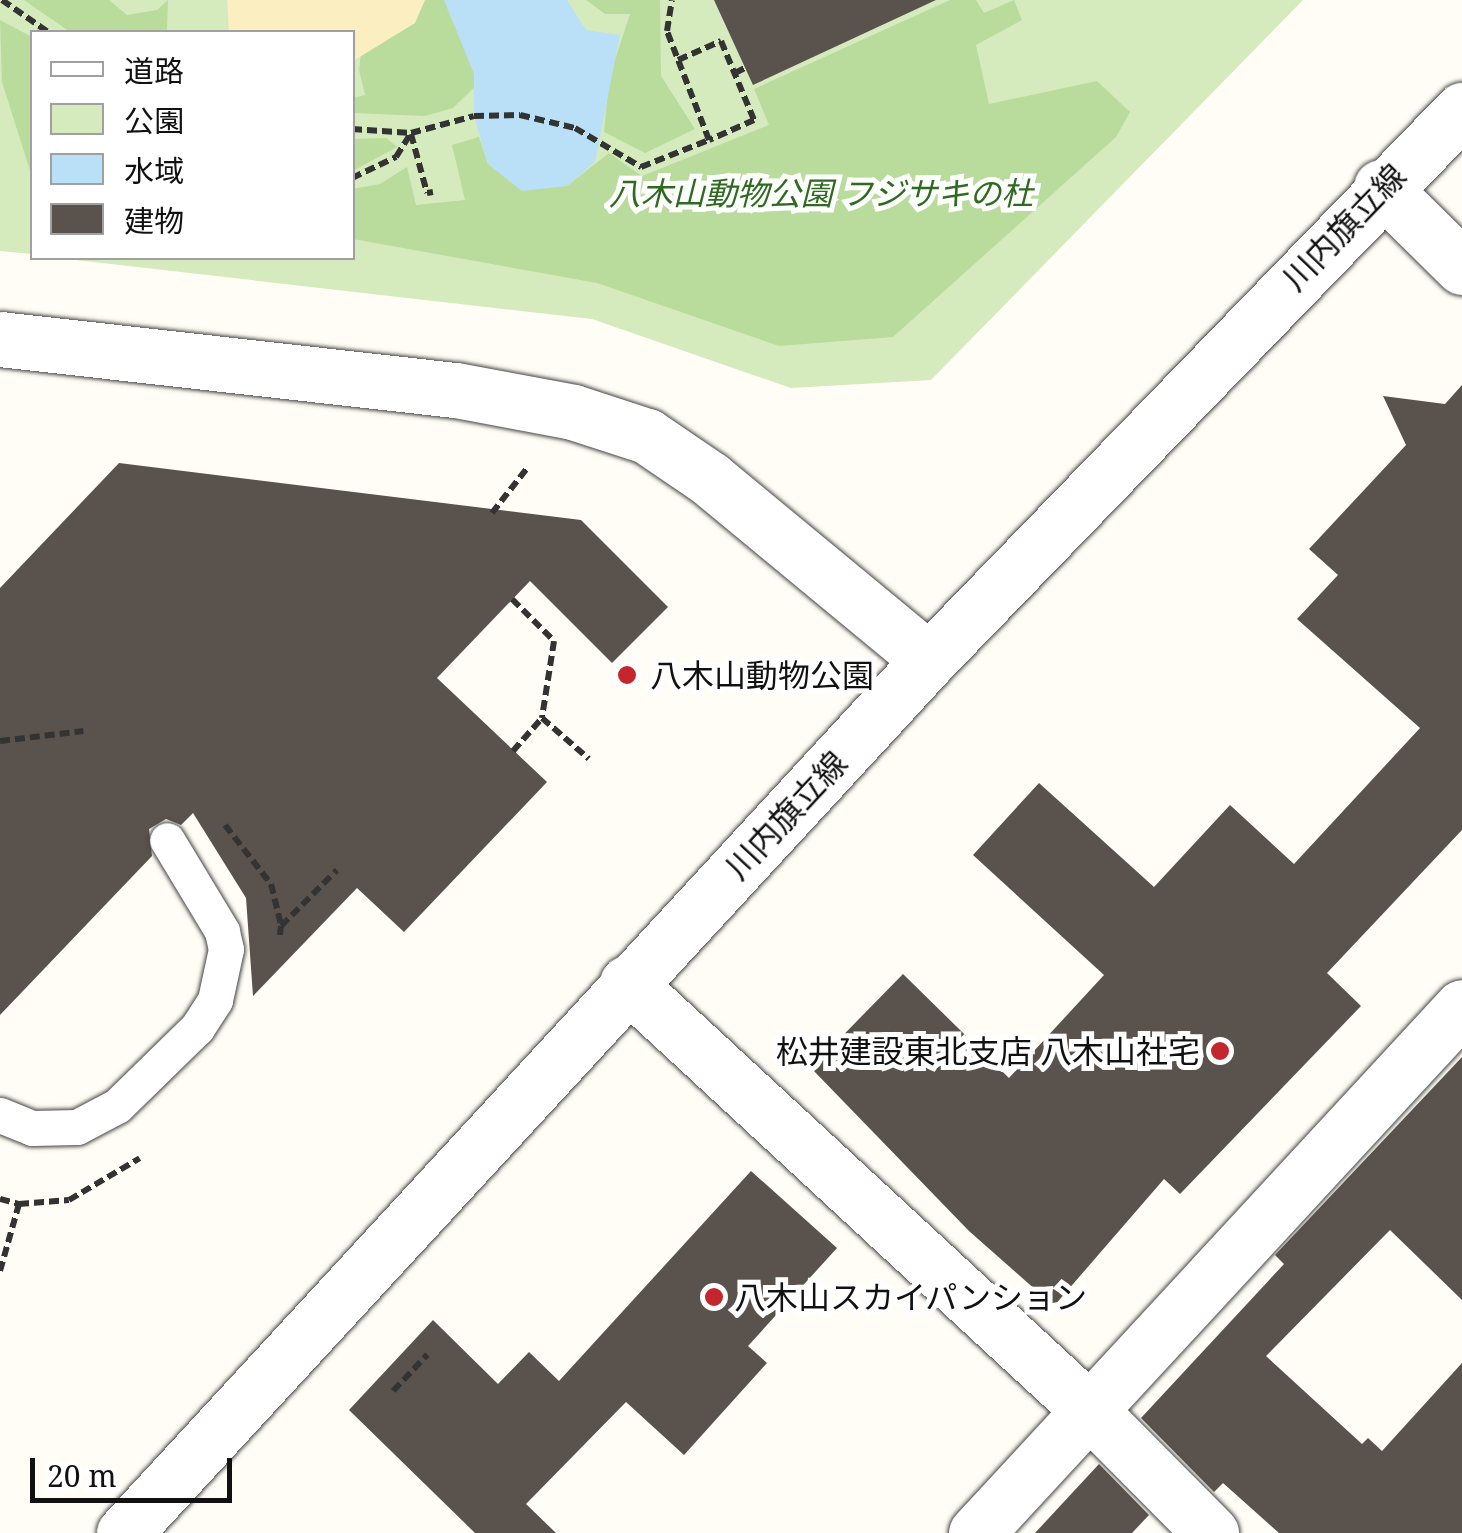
<!DOCTYPE html>
<meta charset="utf-8">
<style>
body{margin:0}
#map{position:relative;width:1462px;height:1533px;overflow:hidden;background:#fffdf5;font-family:"Noto Serif","Noto Sans JP",serif}
div>[style]{position:absolute}
.green>*{inset:0;background:#d5ebbd}
.forest>*{inset:0;background:#b9dc9c}
.sand>*{inset:0;background:#fbeec1}
.water>*{inset:0;background:#b9e0f7}
.building>*{inset:0;background:#5a524d}
.path>*{height:6px;margin-top:-3px;transform-origin:0;background:repeating-linear-gradient(90deg,#333 0 10px,transparent 0 15px)}
.roads{filter:drop-shadow(0 0 2px #444) drop-shadow(0 0 2px #444)}
.service>*{height:35px;margin:-17.5px;padding:0 17.5px;transform-origin:17.5px;border-radius:17.5px;background:#fff}
.minor>*{height:55px;margin:-27.5px;padding:0 27.5px;transform-origin:27.5px;border-radius:27.5px;background:#fff}
.tertiary>*{height:55px;margin:-27.5px;padding:0 27.5px;transform-origin:27.5px;border-radius:27.5px;background:#fff}
.path-bridge>*{height:6px;margin-top:-3px;transform-origin:0;background:repeating-linear-gradient(90deg,#333 0 10px,transparent 0 15px)}
.dots>*{width:28px;height:28px;translate:-50% -50%;box-sizing:border-box;border:5px solid #fff;border-radius:50%}
span{translate:-50% -50%;white-space:nowrap;text-align:center;line-height:1.15;-webkit-text-stroke:10px #fff;paint-order:stroke}
.park-label{font-size:32px;color:#2f6b1f;font-style:italic}
.street-label{font-size:32px;color:#111}
.poi-label{font-size:32px;color:#111}
.left{translate:0 -50%;text-align:left}
.right{translate:-100% -50%;text-align:right}
.legend{position:absolute;left:30px;top:30px;width:325px;height:230px;box-sizing:border-box;background:#fff;border:2px solid #a0a0a0;margin:0;padding:12px 18px;list-style:none;font-size:30px;color:#111}
.legend li{display:flex;align-items:center;gap:20px;height:50px}
.legend b{width:50px;border:2px solid #a0a0a0}
.scale{position:absolute;left:30px;top:1458px;width:202px;height:45px;box-sizing:border-box;border:5px solid #111;border-top:0;padding-left:12px;font-size:30px;line-height:35px;white-space:nowrap;color:#111;-webkit-text-stroke:8px #fff;paint-order:stroke}
</style>
<div id="map">
<div class="green">
<div style="clip-path:polygon(0 0,1303px 0,931px 380px,791px 388px,592px 319px,58px 258px,352px 258px,352px 32px,32px 32px,32px 254px,0 251px)"></div>
</div>
<div class="forest">
<div style="clip-path:polygon(24px 0,109px 0,127px 15px,157px 10px,168px 0,167px 32px,70px 32px)"></div>
<div style="clip-path:polygon(367px 0,484px 0,484px 78px,453px 108px,425px 116px,353px 113px,353px 98px,365px 95px,359px 70px)"></div>
<div style="clip-path:polygon(586px 0,660px 0,661px 76px,695px 129px,645px 153px,604px 132px,609px 78px,630px 14px,605px 14px)"></div>
<div style="clip-path:polygon(950px 0,976px 0,984px 13px,1014px 0,1022px 20px,976px 45px,989px 104px,1097px 81px,1130px 112px,1116px 137px,893px 337px,779px 346px,597px 283px,353px 239px,352px 189px,380px 184px,407px 167px,416px 205px,465px 200px,452px 145px,479px 137px,488px 164px,567px 186px,609px 153px,642px 176px,769px 125px,754px 89px)"></div>
<div style="clip-path:polygon(0 20px,32px 37px,32px 177px,2px 82px)"></div>
<div style="clip-path:polygon(386px 138px,397px 147px,353px 171px,353px 139px)"></div>
</div>
<div class="sand">
<div style="clip-path:polygon(227px 0,425px 0,415px 23px,353px 61px,352px 32px,229px 32px)"></div>
</div>
<div class="water">
<div style="clip-path:polygon(444px 0,567px 0,586px 30px,620px 35px,595px 162px,567px 186px,522px 191px,488px 164px,474px 116px,474px 74px)"></div>
</div>
<div class="building">
<div style="clip-path:polygon(714px 0,936px 0,753px 85px)"></div>
<div style="clip-path:polygon(1462px 385px,1462px 830px,1327px 973px,1361px 1006px,1180px 1194px,1164px 1179px,1054px 1306px,969px 1231px,811px 1068px,903px 974px,1009px 1078px,1104px 975px,973px 855px,1039px 783px,1154px 887px,1230px 805px,1294px 864px,1420px 728px,1297px 619px,1338px 575px,1309px 549px,1406px 445px,1383px 396px,1445px 404px)"></div>
<div style="clip-path:polygon(119px 463px,581px 520px,668px 607px,612px 663px,530px 581px,437px 678px,547px 782px,404px 932px,357px 888px,253px 996px,246px 898px,193px 813px,181px 825px,166px 819px,149px 829px,152px 856px,0 1015px,0 588px)"></div>
<div style="clip-path:polygon(1462px 1057px,1462px 1300px,1390px 1230px,1266px 1356px,1362px 1444px,1368px 1438px,1382px 1451px,1462px 1363px,1462px 1533px,1279px 1533px,1223px 1483px,1214px 1492px,1141px 1418px,1284px 1264px,1275px 1255px)"></div>
<div style="clip-path:polygon(751px 1171px,837px 1248px,748px 1346px,767px 1363px,684px 1455px,626px 1402px,526px 1504px,556px 1533px,475px 1533px,349px 1410px,433px 1320px,498px 1384px,529px 1352px,559px 1381px)"></div>
<div style="clip-path:polygon(1099px 1464px,1149px 1515px,1132px 1533px,1035px 1533px)"></div>
</div>
<div class="path">
<div style="left:2px;top:0;width:56px;rotate:34.8deg"></div>
<div style="left:678px;top:60px;width:47px;rotate:-23.8deg"></div>
<div style="left:721px;top:41px;width:86px;rotate:67.3deg"></div>
<div style="left:754px;top:120px;width:49px;rotate:156deg"></div>
<div style="left:735px;top:73px;width:11px;rotate:-27deg"></div>
<div style="left:352px;top:129px;width:59px;rotate:3.9deg"></div>
<div style="left:411px;top:133px;width:65px;rotate:-15.1deg"></div>
<div style="left:474px;top:116px;width:46px;rotate:-1.2deg"></div>
<div style="left:520px;top:115px;width:57px;rotate:13.3deg"></div>
<div style="left:575px;top:128px;width:77px;rotate:30.6deg"></div>
<div style="left:641px;top:167px;width:73px;rotate:-21.7deg"></div>
<div style="left:709px;top:140px;width:117px;rotate:-111.1deg"></div>
<div style="left:667px;top:31px;width:31px;rotate:-81deg"></div>
<div style="left:411px;top:134px;width:61px;rotate:74.8deg"></div>
<div style="left:427px;top:193px;width:6px;rotate:-9deg"></div>
<div style="left:352px;top:178px;width:49px;rotate:-25.5deg"></div>
<div style="left:396px;top:157px;width:28px;rotate:-58deg"></div>
<div style="left:492px;top:513px;width:58px;rotate:-52deg"></div>
<div style="left:512px;top:599px;width:59px;rotate:45deg"></div>
<div style="left:554px;top:641px;width:78px;rotate:98.9deg"></div>
<div style="left:513px;top:751px;width:44px;rotate:-48.7deg"></div>
<div style="left:542px;top:718px;width:62px;rotate:41.1deg"></div>
<div style="left:225px;top:825px;width:75px;rotate:52.1deg"></div>
<div style="left:271px;top:884px;width:42px;rotate:76.3deg"></div>
<div style="left:280px;top:935px;width:9px;rotate:-84deg"></div>
<div style="left:281px;top:926px;width:79px;rotate:-45deg"></div>
<div style="left:0;top:1199px;width:20px;rotate:15deg"></div>
<div style="left:0;top:1271px;width:70px;rotate:-74.2deg"></div>
<div style="left:19px;top:1204px;width:50px;rotate:-4.6deg"></div>
<div style="left:69px;top:1200px;width:82px;rotate:-30.6deg"></div>
<div style="left:393px;top:1391px;width:50px;rotate:-46.6deg"></div>
</div>
<div class="roads">
<div class="service">
<div style="left:0;top:1115px;width:35px;rotate:22deg"></div>
<div style="left:32px;top:1128px;width:45px;rotate:-1.3deg"></div>
<div style="left:77px;top:1127px;width:45px;rotate:-27.7deg"></div>
<div style="left:117px;top:1106px;width:112px;rotate:-44.3deg"></div>
<div style="left:197px;top:1028px;width:33px;rotate:-57deg"></div>
<div style="left:215px;top:1000px;width:52px;rotate:-77.8deg"></div>
<div style="left:226px;top:949px;width:18px;rotate:-103deg"></div>
<div style="left:222px;top:931px;width:106px;rotate:-121.1deg"></div>
</div>
<div class="minor">
<div style="left:1381px;top:187px;width:114px;rotate:44.6deg"></div>
<div style="left:627px;top:983px;width:631px;rotate:42.75deg"></div>
<div style="left:1090px;top:1411px;width:172px;rotate:45.2deg"></div>
<div style="left:976px;top:1533px;width:716px;rotate:-47.26deg"></div>
</div>
<div class="tertiary">
<div style="left:0;top:339px;width:459px;rotate:6.4deg"></div>
<div style="left:456px;top:390px;width:119px;rotate:10.6deg"></div>
<div style="left:573px;top:412px;width:78px;rotate:18deg"></div>
<div style="left:647px;top:436px;width:76px;rotate:34.3deg"></div>
<div style="left:710px;top:479px;width:284px;rotate:39.6deg"></div>
<div style="left:124px;top:1533px;width:1187px;rotate:-47.32deg"></div>
<div style="left:929px;top:660px;width:766px;rotate:-45.9deg"></div>
</div>
</div>
<div class="path-bridge">
<div style="left:0;top:741px;width:84px;rotate:-6.9deg"></div>
</div>
<div class="dots">
<div style="left:627px;top:675px;background:#c4262e"></div>
<div style="left:1220px;top:1051px;background:#c4262e"></div>
<div style="left:714px;top:1297px;background:#c4262e"></div>
</div>
<div class="park-label">
<span style="left:821px;top:193px">八木山動物公園 フジサキの杜</span>
</div>
<div class="street-label">
<span style="left:1344px;top:227px;rotate:-46deg">川内旗立線</span>
<span style="left:786px;top:815px;rotate:-47deg">川内旗立線</span>
</div>
<div class="poi-label">
<span class="left" style="left:650px;top:675px">八木山動物公園</span>
<span class="right" style="left:1200px;top:1051px">松井建設東北支店 八木山社宅</span>
<span class="left" style="left:734px;top:1297px">八木山スカイパンション</span>
</div>
<ul class="legend">
<li><b style="height:12px;background:#fff"></b>道路</li>
<li><b style="height:28px;background:#d5ebbd"></b>公園</li>
<li><b style="height:28px;background:#b9e0f7"></b>水域</li>
<li><b style="height:28px;background:#5a524d"></b>建物</li>
</ul>
<div class="scale">20 m</div>
</div>
